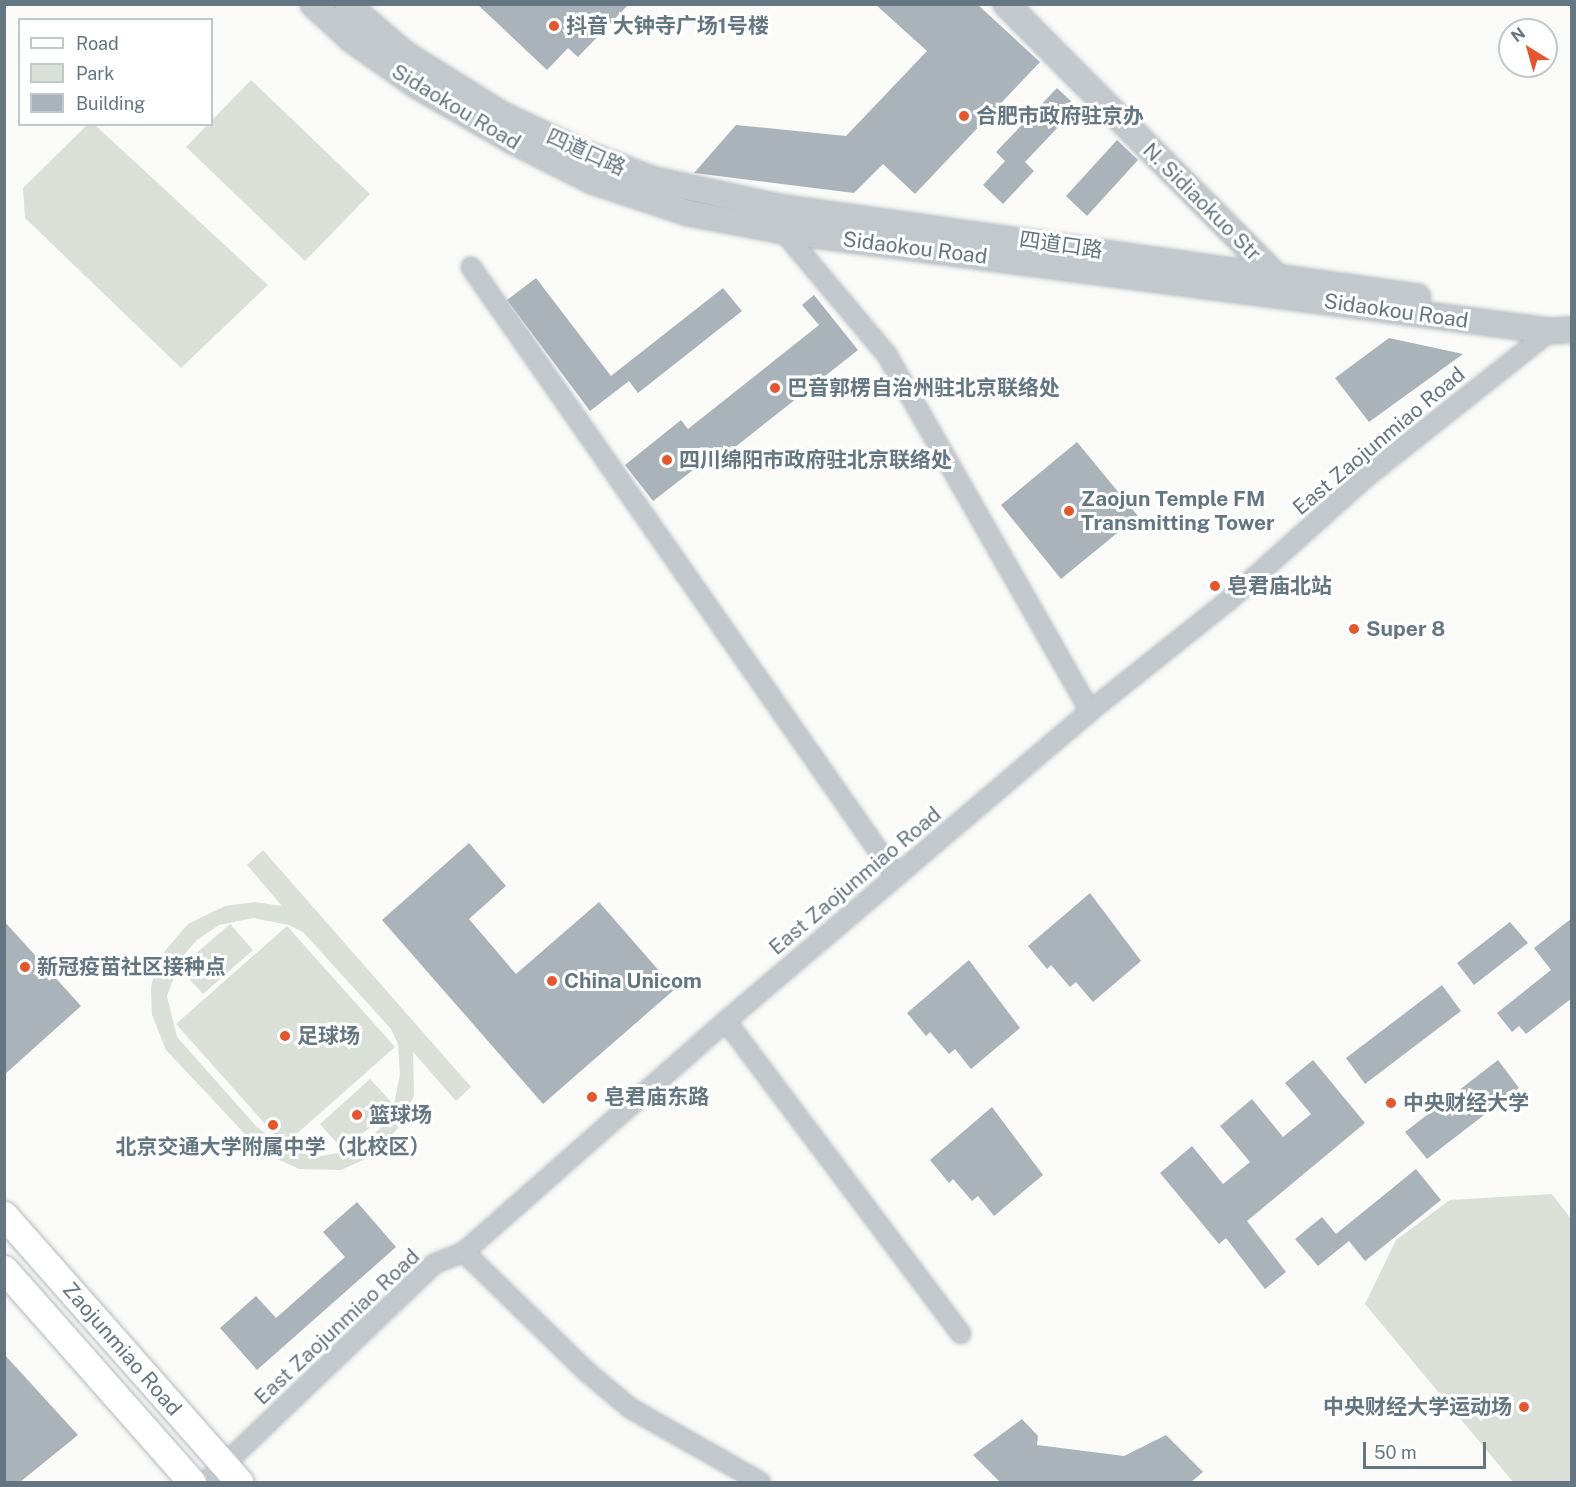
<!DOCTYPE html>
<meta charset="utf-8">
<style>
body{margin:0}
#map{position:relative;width:1576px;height:1487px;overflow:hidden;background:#fafaf8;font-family:"Public Sans","Noto Sans SC",sans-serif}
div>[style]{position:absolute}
.green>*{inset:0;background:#dadfd7}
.building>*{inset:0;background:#aab3b9}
.roads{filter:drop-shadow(0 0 2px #b3babf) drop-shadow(0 0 2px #b3babf)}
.minor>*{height:18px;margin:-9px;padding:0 9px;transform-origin:9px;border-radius:9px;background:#c3c8cc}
.tertiary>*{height:24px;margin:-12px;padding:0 12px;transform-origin:12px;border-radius:12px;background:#c3c8cc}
.secondary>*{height:27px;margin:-13.5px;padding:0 13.5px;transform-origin:13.5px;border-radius:13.5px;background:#fff}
.dots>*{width:16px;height:16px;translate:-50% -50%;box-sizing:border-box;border:3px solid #fff;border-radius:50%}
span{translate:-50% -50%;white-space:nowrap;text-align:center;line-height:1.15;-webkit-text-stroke:6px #fff;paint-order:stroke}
.poi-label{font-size:21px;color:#657683;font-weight:700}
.left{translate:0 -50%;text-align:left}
.right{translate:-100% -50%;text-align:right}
.street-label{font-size:21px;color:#657683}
.frame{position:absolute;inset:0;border:6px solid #657683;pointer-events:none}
.legend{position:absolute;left:18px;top:18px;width:195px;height:108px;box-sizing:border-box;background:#fff;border:2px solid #c1c8cd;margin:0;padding:8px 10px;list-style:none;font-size:18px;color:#657683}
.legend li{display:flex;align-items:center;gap:12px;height:30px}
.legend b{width:30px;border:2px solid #c1c8cd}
.north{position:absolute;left:1498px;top:18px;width:60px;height:60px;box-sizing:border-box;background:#fff;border:2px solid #c1c8cd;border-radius:50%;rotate:323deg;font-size:16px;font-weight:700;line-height:24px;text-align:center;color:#657683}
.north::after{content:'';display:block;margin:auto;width:21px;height:27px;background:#e4572e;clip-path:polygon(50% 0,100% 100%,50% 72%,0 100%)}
.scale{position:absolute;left:1363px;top:1442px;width:123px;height:27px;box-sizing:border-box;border:3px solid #657683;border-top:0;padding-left:8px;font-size:18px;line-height:21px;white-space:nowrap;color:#657683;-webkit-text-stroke:4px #fff;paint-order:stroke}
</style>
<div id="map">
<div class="green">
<div style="clip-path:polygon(251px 80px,370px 194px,305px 261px,186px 147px)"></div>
<div style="clip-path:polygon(87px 125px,95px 125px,268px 285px,181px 368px,25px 218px,23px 188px)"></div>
<div style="clip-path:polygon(evenodd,263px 850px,471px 1087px,456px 1101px,413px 1052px,414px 1095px,402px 1124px,372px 1156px,341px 1170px,299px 1169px,262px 1152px,166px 1050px,152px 1015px,151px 987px,158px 959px,188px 924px,225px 906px,255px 902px,282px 906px,247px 865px,263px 850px,253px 918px,289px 925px,303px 932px,391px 1029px,398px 1044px,400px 1074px,394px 1105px,370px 1079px,320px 1124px,343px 1150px,393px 1108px,386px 1123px,357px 1149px,317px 1157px,283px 1148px,256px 1126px,177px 1037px,167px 996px,181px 958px,197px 940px,219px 925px,253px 918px)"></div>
<div style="clip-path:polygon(230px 924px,253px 950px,203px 994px,179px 968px)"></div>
<div style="clip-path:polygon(287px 926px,395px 1047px,284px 1145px,176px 1024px)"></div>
<div style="clip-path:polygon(1552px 1194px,1571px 1219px,1571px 1482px,1513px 1482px,1365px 1304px,1396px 1240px,1450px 1200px)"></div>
</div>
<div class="building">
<div style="clip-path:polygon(477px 4px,629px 4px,578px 57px,568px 48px,547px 70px)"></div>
<div style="clip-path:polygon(875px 4px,977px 4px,1040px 62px,915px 194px,883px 164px,854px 193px,694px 173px,736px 125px,846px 136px,927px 51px)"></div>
<div style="clip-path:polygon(1057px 88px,1077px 107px,1025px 162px,1034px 171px,1003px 204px,983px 185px,1005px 161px,996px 152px)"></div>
<div style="clip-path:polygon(1117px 140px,1138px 160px,1087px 216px,1066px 196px)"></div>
<div style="clip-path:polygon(536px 278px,611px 376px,723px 288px,742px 311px,638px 393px,629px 381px,590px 411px,507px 300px)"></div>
<div style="clip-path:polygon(814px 295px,858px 350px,720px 459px,715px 453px,653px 501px,625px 465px,681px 420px,688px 429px,819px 325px,802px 305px)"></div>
<div style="clip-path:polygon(1389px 338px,1463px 354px,1369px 422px,1335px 378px)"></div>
<div style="clip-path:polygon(1077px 442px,1138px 516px,1061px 579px,1001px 505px)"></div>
<div style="clip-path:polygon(469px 843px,506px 886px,469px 919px,516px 974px,599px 902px,675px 989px,543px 1104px,382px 920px)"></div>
<div style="clip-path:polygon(1090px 893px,1141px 961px,1093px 1002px,1076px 982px,1070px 987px,1051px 965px,1047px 969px,1028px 946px)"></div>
<div style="clip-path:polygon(1572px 918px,1572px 998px,1526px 1034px,1519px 1026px,1512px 1032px,1497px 1013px,1551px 970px,1534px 948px)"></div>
<div style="clip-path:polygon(4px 921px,81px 1006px,4px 1075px)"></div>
<div style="clip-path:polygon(1510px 922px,1528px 943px,1474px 985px,1457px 963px)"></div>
<div style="clip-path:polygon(969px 960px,1020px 1028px,971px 1069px,955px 1049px,949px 1054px,930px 1032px,926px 1036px,907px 1013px)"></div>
<div style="clip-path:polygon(1442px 985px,1461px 1011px,1365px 1084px,1346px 1058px)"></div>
<div style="clip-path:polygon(1313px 1060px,1365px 1123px,1247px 1221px,1286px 1272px,1265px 1289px,1226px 1238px,1219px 1244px,1160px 1173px,1192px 1146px,1223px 1184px,1250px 1162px,1220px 1126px,1252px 1099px,1283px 1137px,1311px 1114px,1285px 1083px)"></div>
<div style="clip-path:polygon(1498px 1060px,1519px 1088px,1427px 1159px,1405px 1132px)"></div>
<div style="clip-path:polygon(992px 1107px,1043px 1175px,994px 1216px,978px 1196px,972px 1201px,953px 1179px,949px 1183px,930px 1160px)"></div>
<div style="clip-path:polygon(1416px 1169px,1441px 1200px,1365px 1261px,1349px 1241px,1318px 1266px,1295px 1239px,1322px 1217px,1336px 1234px)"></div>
<div style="clip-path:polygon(357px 1202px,396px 1247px,257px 1370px,220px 1328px,256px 1296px,276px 1318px,345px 1257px,323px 1232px)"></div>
<div style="clip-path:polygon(4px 1354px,78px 1435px,20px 1482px,4px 1482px)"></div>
<div style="clip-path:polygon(1022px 1419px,1038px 1436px,1037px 1445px,1124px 1456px,1166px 1435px,1203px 1472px,1191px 1482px,1000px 1482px,973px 1455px)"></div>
</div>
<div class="roads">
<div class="minor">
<div style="left:783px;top:231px;width:162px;rotate:50deg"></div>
<div style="left:887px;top:355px;width:410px;rotate:60.3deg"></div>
<div style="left:471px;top:267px;width:743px;rotate:55.09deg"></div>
<div style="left:726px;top:1021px;width:391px;rotate:53.1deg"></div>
<div style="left:464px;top:1252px;width:170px;rotate:44.3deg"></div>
<div style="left:586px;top:1371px;width:57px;rotate:40.1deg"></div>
<div style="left:630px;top:1408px;width:150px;rotate:29.6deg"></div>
<div style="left:206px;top:1482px;width:315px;rotate:-43.7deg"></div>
<div style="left:434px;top:1264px;width:32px;rotate:-22deg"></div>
<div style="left:464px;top:1252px;width:349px;rotate:-41.4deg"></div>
<div style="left:726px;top:1021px;width:478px;rotate:-40.4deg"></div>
<div style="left:1090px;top:711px;width:176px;rotate:-38.6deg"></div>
<div style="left:1228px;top:601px;width:186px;rotate:-41.9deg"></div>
<div style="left:1366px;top:477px;width:235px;rotate:-38.4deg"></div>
</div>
<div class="tertiary">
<div style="left:313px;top:4px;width:53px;rotate:42.7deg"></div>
<div style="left:352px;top:40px;width:78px;rotate:35.1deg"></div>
<div style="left:416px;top:85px;width:110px;rotate:30.1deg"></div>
<div style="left:511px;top:140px;width:91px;rotate:26.8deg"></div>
<div style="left:592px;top:181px;width:101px;rotate:18.4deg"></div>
<div style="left:688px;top:213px;width:97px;rotate:10.7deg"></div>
<div style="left:783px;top:231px;width:773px;rotate:7.43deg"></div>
<div style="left:1550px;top:331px;width:22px;rotate:-3deg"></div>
<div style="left:347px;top:4px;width:77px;rotate:40.8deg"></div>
<div style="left:405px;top:54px;width:113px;rotate:32deg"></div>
<div style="left:501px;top:114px;width:89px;rotate:25.4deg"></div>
<div style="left:581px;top:152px;width:75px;rotate:21.1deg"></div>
<div style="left:651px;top:179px;width:130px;rotate:12.4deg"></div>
<div style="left:778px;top:207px;width:646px;rotate:8deg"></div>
<div style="left:1006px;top:4px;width:386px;rotate:45.2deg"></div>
</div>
<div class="secondary">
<div style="left:4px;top:1215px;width:356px;rotate:48.6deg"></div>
<div style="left:4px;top:1269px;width:284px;rotate:48.6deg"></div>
</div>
</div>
<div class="dots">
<div style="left:554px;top:26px;background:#e4572e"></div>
<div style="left:964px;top:116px;background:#e4572e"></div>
<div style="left:775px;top:388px;background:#e4572e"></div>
<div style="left:667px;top:460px;background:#e4572e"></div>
<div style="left:1069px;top:511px;background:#e4572e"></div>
<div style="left:1215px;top:586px;background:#e4572e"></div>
<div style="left:1354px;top:629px;background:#e4572e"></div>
<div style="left:25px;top:967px;background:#e4572e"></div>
<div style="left:552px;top:981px;background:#e4572e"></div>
<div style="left:285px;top:1036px;background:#e4572e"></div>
<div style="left:592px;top:1097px;background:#e4572e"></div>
<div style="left:1391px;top:1103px;background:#e4572e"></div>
<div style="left:357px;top:1115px;background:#e4572e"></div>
<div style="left:273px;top:1125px;background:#e4572e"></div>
<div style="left:1524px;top:1407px;background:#e4572e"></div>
</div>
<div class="poi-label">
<span class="left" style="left:566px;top:26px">抖音 大钟寺广场1号楼</span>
<span class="left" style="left:976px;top:116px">合肥市政府驻京办</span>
<span class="left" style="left:787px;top:388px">巴音郭楞自治州驻北京联络处</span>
<span class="left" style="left:679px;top:460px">四川绵阳市政府驻北京联络处</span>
<span class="left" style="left:1081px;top:511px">Zaojun Temple FM<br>Transmitting Tower</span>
<span class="left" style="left:1227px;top:586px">皂君庙北站</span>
<span class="left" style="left:1366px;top:629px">Super 8</span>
<span class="left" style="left:37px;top:967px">新冠疫苗社区接种点</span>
<span class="left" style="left:564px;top:981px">China Unicom</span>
<span class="left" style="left:297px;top:1036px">足球场</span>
<span class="left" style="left:604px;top:1097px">皂君庙东路</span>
<span class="left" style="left:1403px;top:1103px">中央财经大学</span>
<span class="left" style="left:369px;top:1115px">篮球场</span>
<span style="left:273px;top:1147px">北京交通大学附属中学（北校区）</span>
<span class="right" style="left:1512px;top:1407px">中央财经大学运动场</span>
</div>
<div class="street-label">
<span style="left:456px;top:107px;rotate:31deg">Sidaokou Road</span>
<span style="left:586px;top:152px;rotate:24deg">四道口路</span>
<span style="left:1202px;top:202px;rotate:45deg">N. Sidiaokuo Str</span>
<span style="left:1061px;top:245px;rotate:8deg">四道口路</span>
<span style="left:915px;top:248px;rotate:7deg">Sidaokou Road</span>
<span style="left:1396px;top:311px;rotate:8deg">Sidaokou Road</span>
<span style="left:1379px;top:441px;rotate:-40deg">East Zaojunmiao Road</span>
<span style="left:855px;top:881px;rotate:-40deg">East Zaojunmiao Road</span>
<span style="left:337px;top:1327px;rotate:-43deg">East Zaojunmiao Road</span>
<span style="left:122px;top:1349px;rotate:49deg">Zaojunmiao Road</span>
</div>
<div class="frame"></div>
<ul class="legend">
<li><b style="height:8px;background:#fff"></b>Road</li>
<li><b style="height:16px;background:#dadfd7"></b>Park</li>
<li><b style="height:16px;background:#aab3b9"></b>Building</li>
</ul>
<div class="north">N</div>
<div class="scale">50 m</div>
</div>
